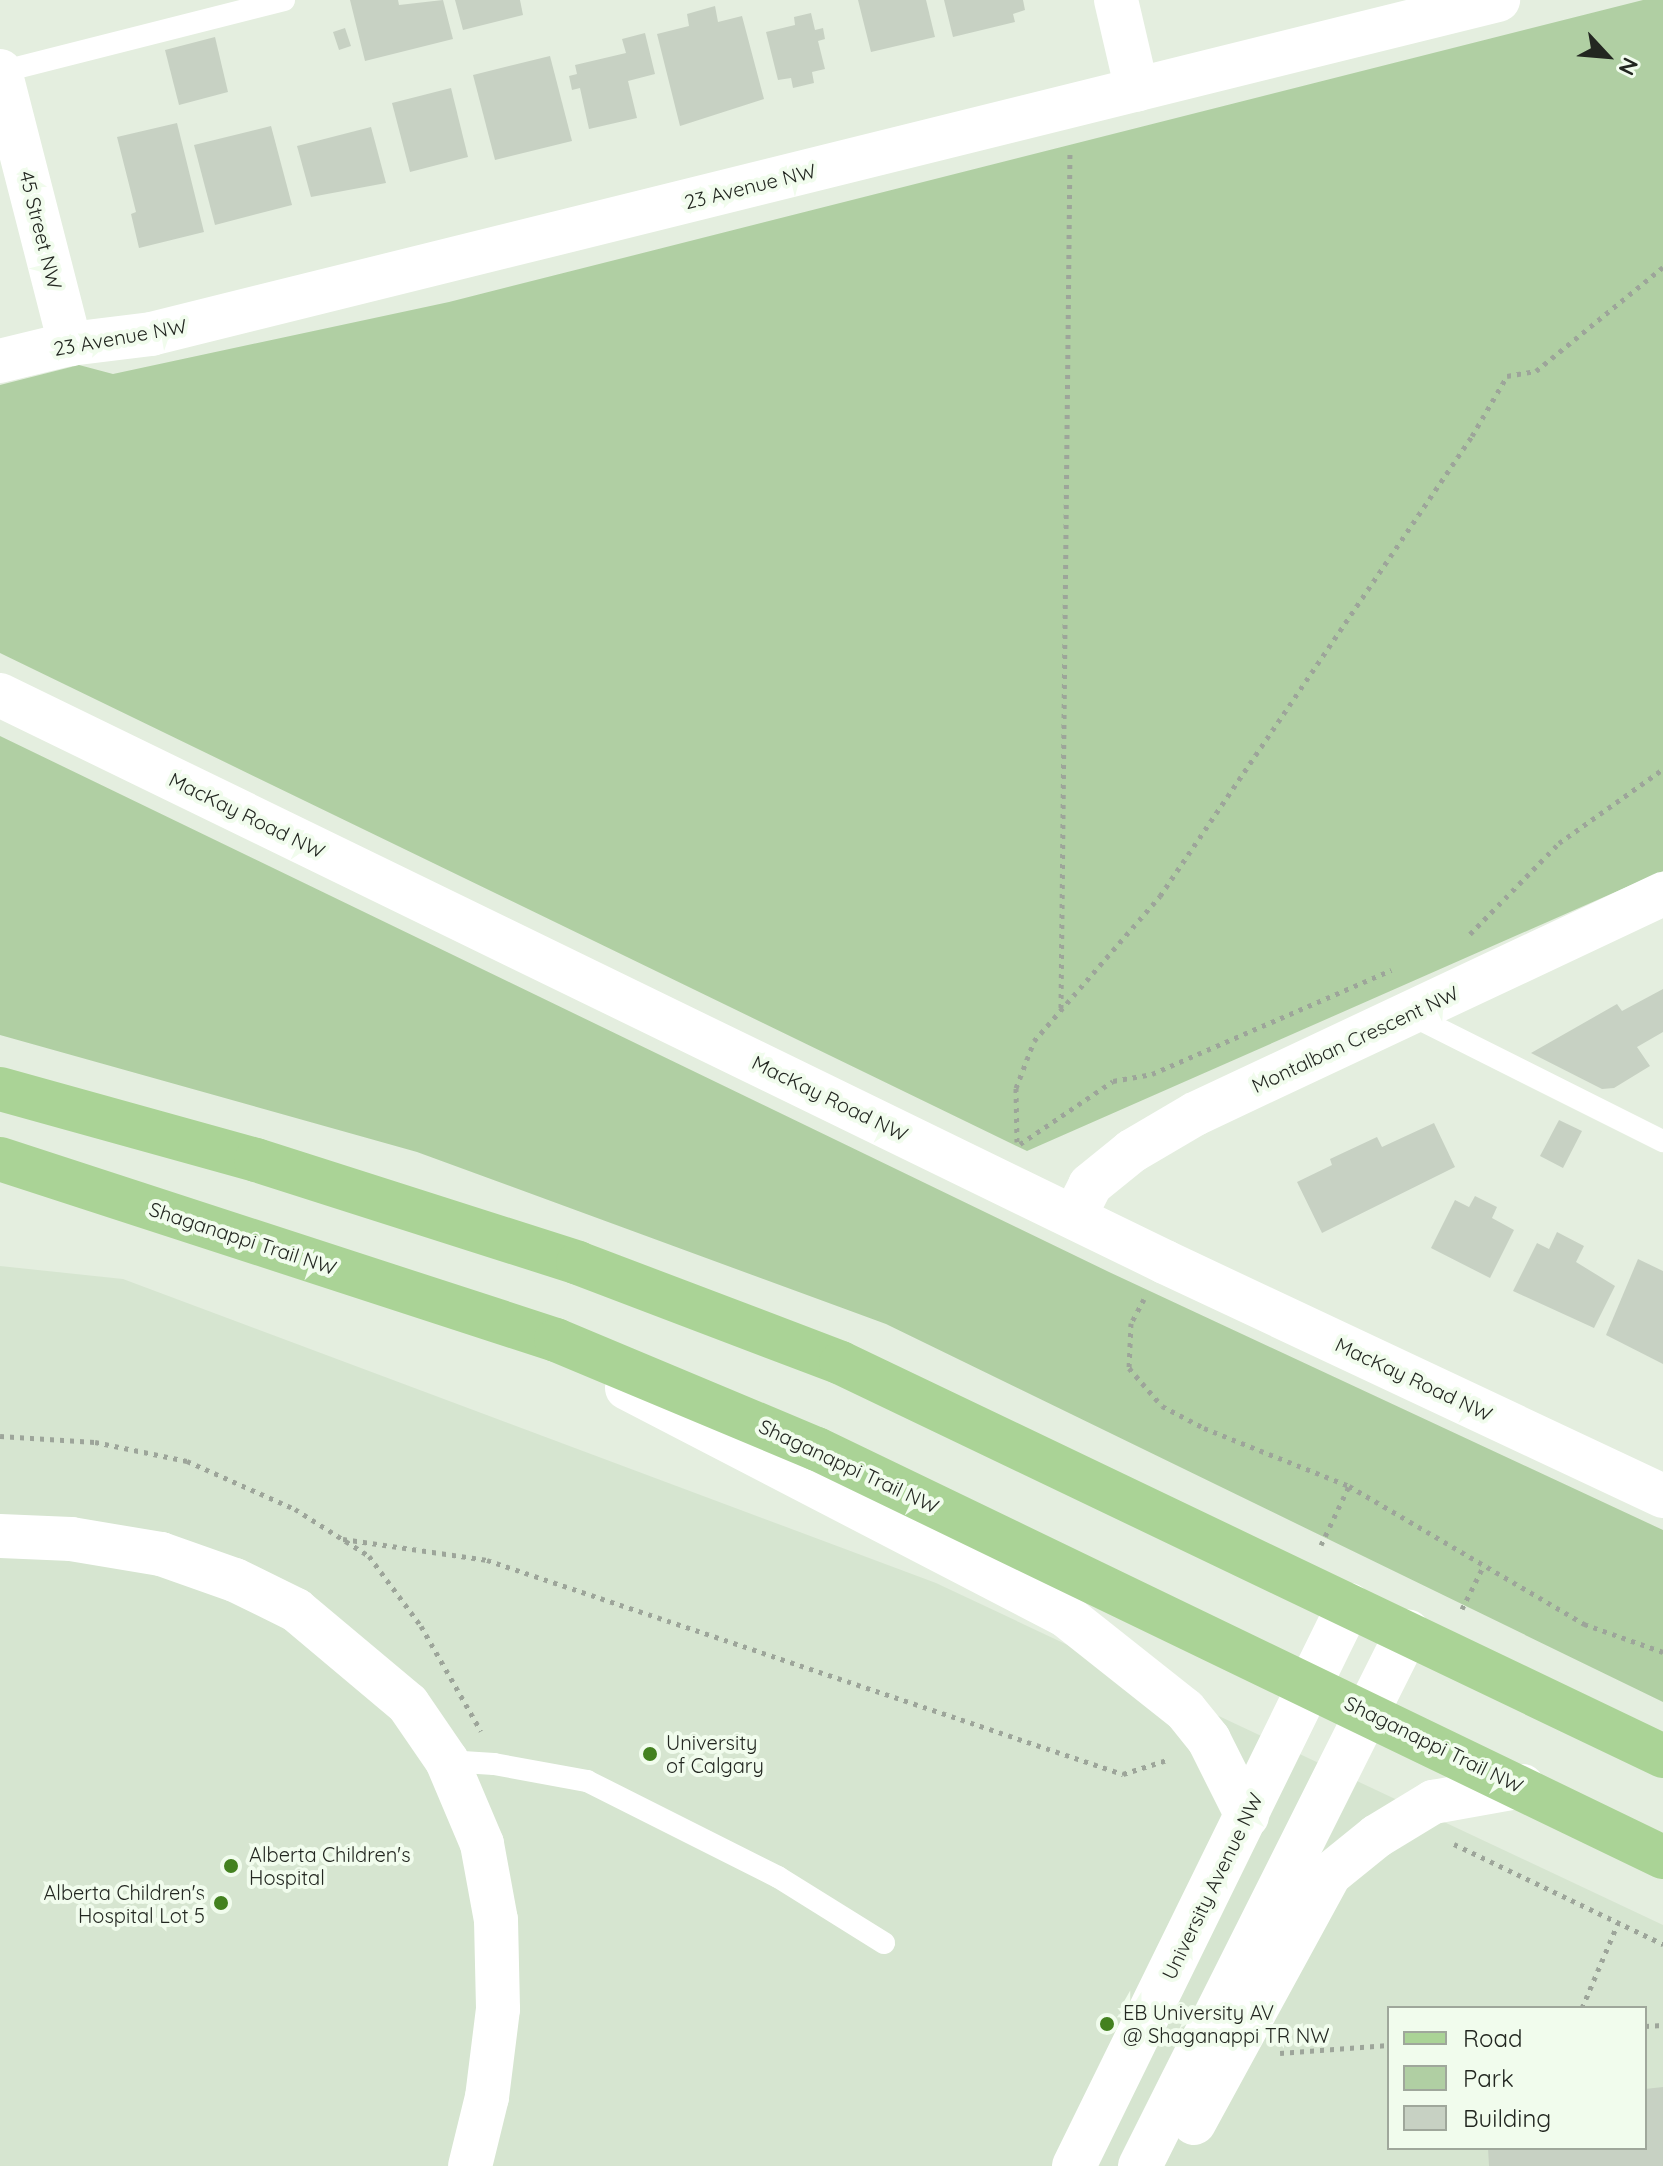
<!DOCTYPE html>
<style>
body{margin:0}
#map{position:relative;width:1663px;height:2166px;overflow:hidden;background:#e4eedf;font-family:Quicksand,sans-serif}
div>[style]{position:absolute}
.built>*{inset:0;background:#d6e5d0}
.green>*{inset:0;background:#b0cfa3}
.building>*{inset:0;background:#c7d1c3}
.path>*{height:5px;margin-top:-2.5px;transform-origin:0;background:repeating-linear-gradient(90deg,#9da59a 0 4px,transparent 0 10px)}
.service>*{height:22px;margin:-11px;padding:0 11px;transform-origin:11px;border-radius:11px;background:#fff}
.minor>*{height:44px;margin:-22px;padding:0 22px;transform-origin:22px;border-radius:22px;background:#fff}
.tertiary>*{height:44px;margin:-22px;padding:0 22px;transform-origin:22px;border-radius:22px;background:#fff}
.primary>*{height:44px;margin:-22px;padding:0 22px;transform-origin:22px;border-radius:22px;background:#aad396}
.dots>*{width:22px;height:22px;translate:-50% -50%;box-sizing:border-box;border:4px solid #f1fced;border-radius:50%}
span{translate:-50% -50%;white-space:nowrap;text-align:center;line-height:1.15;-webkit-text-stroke:8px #f1fced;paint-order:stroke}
.street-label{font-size:20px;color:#232721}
.poi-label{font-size:20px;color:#232721}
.left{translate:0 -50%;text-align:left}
.right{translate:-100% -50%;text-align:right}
.legend{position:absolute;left:1387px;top:2006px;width:260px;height:144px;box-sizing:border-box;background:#f1fced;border:2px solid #9fa79b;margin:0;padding:10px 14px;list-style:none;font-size:24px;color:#232721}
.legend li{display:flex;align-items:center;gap:16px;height:40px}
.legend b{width:40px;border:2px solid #9fa79b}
.north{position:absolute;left:1567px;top:16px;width:80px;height:80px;-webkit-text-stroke:6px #f1fced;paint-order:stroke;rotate:116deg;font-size:22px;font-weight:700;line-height:32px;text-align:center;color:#232721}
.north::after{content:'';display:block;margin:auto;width:28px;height:36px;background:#232721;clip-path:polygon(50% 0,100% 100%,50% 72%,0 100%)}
</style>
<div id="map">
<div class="built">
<div style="clip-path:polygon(evenodd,0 1266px,123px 1279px,936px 1583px,1663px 1925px,1663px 2166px,0 2166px,0 1266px,1389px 2008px,1645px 2008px,1645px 2148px,1389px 2148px,1389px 2008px)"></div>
</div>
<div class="green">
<div style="clip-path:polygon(1643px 0,1663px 0,1663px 871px,1027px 1151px,0 653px,0 385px,79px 365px,113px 374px,449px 302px)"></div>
<div style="clip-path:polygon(0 736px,1109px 1272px,1663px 1530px,1663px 1702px,886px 1324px,417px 1152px,0 1035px)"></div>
</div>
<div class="building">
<div style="clip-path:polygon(350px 0,398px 0,399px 5px,443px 0,453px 39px,365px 61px)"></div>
<div style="clip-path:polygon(455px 0,520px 0,523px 15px,463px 30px)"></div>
<div style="clip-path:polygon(858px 0,926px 0,935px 37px,871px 52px)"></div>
<div style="clip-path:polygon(944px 0,1023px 0,1025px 10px,1013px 14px,1015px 22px,953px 37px)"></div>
<div style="clip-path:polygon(715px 6px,718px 22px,742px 16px,764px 99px,680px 126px,657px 34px,689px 26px,687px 14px)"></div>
<div style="clip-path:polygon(811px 13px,815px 30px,823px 28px,825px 39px,818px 41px,825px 69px,812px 72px,814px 83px,793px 88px,791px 78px,778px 80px,766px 32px,795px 25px,794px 17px)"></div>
<div style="clip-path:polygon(345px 28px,351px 46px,339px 50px,333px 32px)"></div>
<div style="clip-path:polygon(645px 33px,655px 74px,628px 81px,637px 118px,589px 129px,580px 88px,572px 90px,569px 76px,577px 74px,575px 65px,626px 53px,622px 39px)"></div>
<div style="clip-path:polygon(215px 37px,228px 92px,179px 105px,165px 50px)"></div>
<div style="clip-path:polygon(550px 56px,572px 141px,495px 160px,473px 75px)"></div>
<div style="clip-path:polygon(451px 88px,468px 157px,410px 172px,392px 103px)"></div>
<div style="clip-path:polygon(177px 123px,204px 232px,139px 248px,131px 214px,136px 212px,117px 137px)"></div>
<div style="clip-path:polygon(271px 126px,292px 205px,215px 225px,194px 145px)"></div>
<div style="clip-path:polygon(371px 127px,386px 183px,311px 197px,297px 146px)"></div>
<div style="clip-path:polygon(1663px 989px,1663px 1032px,1637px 1047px,1650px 1066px,1614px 1088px,1602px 1089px,1531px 1053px,1617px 1004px,1622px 1011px)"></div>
<div style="clip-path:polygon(1559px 1120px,1582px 1131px,1563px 1168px,1540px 1156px)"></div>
<div style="clip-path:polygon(1434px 1123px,1455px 1167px,1322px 1233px,1297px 1182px,1332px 1165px,1330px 1159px,1377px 1137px,1382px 1147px)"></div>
<div style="clip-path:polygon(1475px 1196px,1497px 1207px,1492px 1218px,1514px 1230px,1490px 1278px,1431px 1248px,1455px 1200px,1469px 1207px)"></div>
<div style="clip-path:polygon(1557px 1232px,1584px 1246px,1576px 1262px,1615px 1286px,1594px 1328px,1513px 1291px,1537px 1243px,1549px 1249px)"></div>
<div style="clip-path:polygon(1638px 1259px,1663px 1271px,1663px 1364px,1606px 1335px)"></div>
<div style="clip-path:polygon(1663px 2087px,1663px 2166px,1489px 2166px,1488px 2148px,1645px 2148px,1645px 2089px)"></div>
</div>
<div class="path">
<div style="left:1470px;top:934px;width:127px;rotate:-45.6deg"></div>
<div style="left:1559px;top:843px;width:128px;rotate:-35.4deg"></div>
<div style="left:1061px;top:1008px;width:858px;rotate:-89.4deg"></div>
<div style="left:1017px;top:1142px;width:54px;rotate:-91.1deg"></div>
<div style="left:1016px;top:1088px;width:50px;rotate:-69deg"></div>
<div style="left:1034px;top:1041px;width:192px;rotate:-49deg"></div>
<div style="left:1160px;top:896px;width:556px;rotate:-55.85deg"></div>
<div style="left:1472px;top:436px;width:69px;rotate:-59.7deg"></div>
<div style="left:1507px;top:376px;width:29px;rotate:-10deg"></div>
<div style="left:1536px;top:371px;width:164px;rotate:-39.3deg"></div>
<div style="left:1020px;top:1144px;width:112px;rotate:-34.1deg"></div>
<div style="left:1113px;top:1081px;width:40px;rotate:-10deg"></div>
<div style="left:1152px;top:1074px;width:261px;rotate:-23.5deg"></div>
<div style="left:1144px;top:1299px;width:27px;rotate:118deg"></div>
<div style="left:1131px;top:1323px;width:45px;rotate:92.5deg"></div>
<div style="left:1129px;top:1368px;width:50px;rotate:49deg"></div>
<div style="left:1162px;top:1406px;width:47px;rotate:27.6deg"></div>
<div style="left:1204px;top:1428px;width:156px;rotate:21.8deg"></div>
<div style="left:1349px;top:1486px;width:273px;rotate:30.4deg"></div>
<div style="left:1584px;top:1624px;width:84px;rotate:19.5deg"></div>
<div style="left:0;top:1436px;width:95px;rotate:3.6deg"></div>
<div style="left:95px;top:1442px;width:94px;rotate:11.7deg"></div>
<div style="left:187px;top:1461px;width:118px;rotate:24deg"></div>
<div style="left:295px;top:1509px;width:88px;rotate:32.4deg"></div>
<div style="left:369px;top:1556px;width:87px;rotate:53.4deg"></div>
<div style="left:421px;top:1626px;width:121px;rotate:60.3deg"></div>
<div style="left:343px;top:1539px;width:146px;rotate:8.3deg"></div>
<div style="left:487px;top:1560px;width:671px;rotate:18.6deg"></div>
<div style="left:1123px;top:1774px;width:49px;rotate:-17.7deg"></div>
<div style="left:1321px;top:1545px;width:65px;rotate:-64.6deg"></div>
<div style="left:1462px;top:1609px;width:47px;rotate:-63.4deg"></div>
<div style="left:1454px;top:1844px;width:232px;rotate:25.6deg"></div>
<div style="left:1582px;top:2008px;width:92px;rotate:-67deg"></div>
<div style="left:1645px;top:2026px;width:18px;rotate:-3deg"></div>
<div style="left:1280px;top:2053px;width:109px;rotate:-4.2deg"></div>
</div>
<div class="service">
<div style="left:0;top:72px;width:293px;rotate:-14.2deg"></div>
<div style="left:1409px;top:1014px;width:284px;rotate:26.6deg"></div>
<div style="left:447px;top:1761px;width:47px;rotate:3.7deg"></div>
<div style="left:494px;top:1764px;width:95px;rotate:10.4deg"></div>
<div style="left:587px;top:1781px;width:214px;rotate:26.7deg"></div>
<div style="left:778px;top:1877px;width:125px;rotate:31.9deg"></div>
</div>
<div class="minor">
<div style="left:1116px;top:0;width:92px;rotate:76.9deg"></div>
<div style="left:0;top:71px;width:282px;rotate:75.6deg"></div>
<div style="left:0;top:361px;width:72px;rotate:-13.7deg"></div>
<div style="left:70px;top:344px;width:82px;rotate:-7deg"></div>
<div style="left:151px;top:334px;width:1388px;rotate:-13.93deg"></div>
<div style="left:0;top:695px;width:1296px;rotate:25.95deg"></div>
<div style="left:1165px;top:1262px;width:550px;rotate:25.17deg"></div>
<div style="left:1074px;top:1217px;width:36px;rotate:-63deg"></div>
<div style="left:1090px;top:1185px;width:54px;rotate:-39deg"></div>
<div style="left:1132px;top:1151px;width:73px;rotate:-30.4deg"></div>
<div style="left:1195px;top:1114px;width:517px;rotate:-25.18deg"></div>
<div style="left:0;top:1536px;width:71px;rotate:2.4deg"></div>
<div style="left:71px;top:1539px;width:91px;rotate:9.5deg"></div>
<div style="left:161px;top:1554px;width:78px;rotate:19.4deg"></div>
<div style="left:235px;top:1580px;width:68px;rotate:26.2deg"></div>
<div style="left:296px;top:1610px;width:146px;rotate:40deg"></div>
<div style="left:408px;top:1704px;width:69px;rotate:55.6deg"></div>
<div style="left:447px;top:1761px;width:90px;rotate:67.1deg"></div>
<div style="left:482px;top:1844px;width:77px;rotate:79.6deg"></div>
<div style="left:496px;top:1920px;width:89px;rotate:88.7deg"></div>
<div style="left:498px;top:2009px;width:89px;rotate:97.1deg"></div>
<div style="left:487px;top:2097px;width:71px;rotate:103.8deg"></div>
</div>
<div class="tertiary">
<div style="left:627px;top:1388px;width:493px;rotate:27.4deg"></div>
<div style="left:1065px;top:1615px;width:153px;rotate:38.4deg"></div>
<div style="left:1185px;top:1710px;width:38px;rotate:51deg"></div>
<div style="left:1209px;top:1740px;width:85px;rotate:63.4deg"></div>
<div style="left:1194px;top:2123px;width:284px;rotate:-61.4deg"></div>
<div style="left:1330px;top:1874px;width:60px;rotate:-39deg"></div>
<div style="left:1377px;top:1836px;width:66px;rotate:-31.3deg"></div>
<div style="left:1433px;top:1802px;width:91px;rotate:-10.1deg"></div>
<div style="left:1074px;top:2166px;width:625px;rotate:-63.89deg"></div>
<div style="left:1140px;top:2166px;width:598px;rotate:-63.39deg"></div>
</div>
<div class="primary">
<div style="left:0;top:1089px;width:266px;rotate:15.5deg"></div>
<div style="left:256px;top:1160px;width:338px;rotate:17.7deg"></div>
<div style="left:578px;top:1263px;width:281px;rotate:20.8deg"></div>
<div style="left:841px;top:1363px;width:911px;rotate:25.55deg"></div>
<div style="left:0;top:1159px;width:585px;rotate:18.03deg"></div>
<div style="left:556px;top:1340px;width:283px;rotate:22.7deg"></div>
<div style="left:817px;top:1449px;width:939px;rotate:25.75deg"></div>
</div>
<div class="dots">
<div style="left:650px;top:1754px;background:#43811f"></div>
<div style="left:231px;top:1866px;background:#43811f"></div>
<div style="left:221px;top:1903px;background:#43811f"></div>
<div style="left:1107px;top:2024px;background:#43811f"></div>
</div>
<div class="street-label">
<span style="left:750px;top:186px;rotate:-14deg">23 Avenue NW</span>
<span style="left:41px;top:230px;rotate:76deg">45 Street NW</span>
<span style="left:120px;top:337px;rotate:-10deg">23 Avenue NW</span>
<span style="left:247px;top:815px;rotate:26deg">MacKay Road NW</span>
<span style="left:1355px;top:1039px;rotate:-25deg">Montalban Crescent NW</span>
<span style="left:830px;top:1098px;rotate:26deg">MacKay Road NW</span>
<span style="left:243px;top:1238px;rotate:18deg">Shaganappi Trail NW</span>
<span style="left:1414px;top:1379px;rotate:25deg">MacKay Road NW</span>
<span style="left:849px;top:1466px;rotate:25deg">Shaganappi Trail NW</span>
<span style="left:1434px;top:1744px;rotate:26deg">Shaganappi Trail NW</span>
<span style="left:1212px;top:1886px;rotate:-64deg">University Avenue NW</span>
</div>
<div class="poi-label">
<span class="left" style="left:666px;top:1754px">University<br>of Calgary</span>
<span class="left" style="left:249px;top:1866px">Alberta Children's<br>Hospital</span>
<span class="right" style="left:205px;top:1904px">Alberta Children's<br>Hospital Lot 5</span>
<span class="left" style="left:1123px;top:2024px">EB University AV<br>@ Shaganappi TR NW</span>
</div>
<ul class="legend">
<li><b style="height:10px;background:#aad396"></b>Road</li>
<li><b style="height:22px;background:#b0cfa3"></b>Park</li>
<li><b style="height:22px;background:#c7d1c3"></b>Building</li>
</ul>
<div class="north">N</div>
</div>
